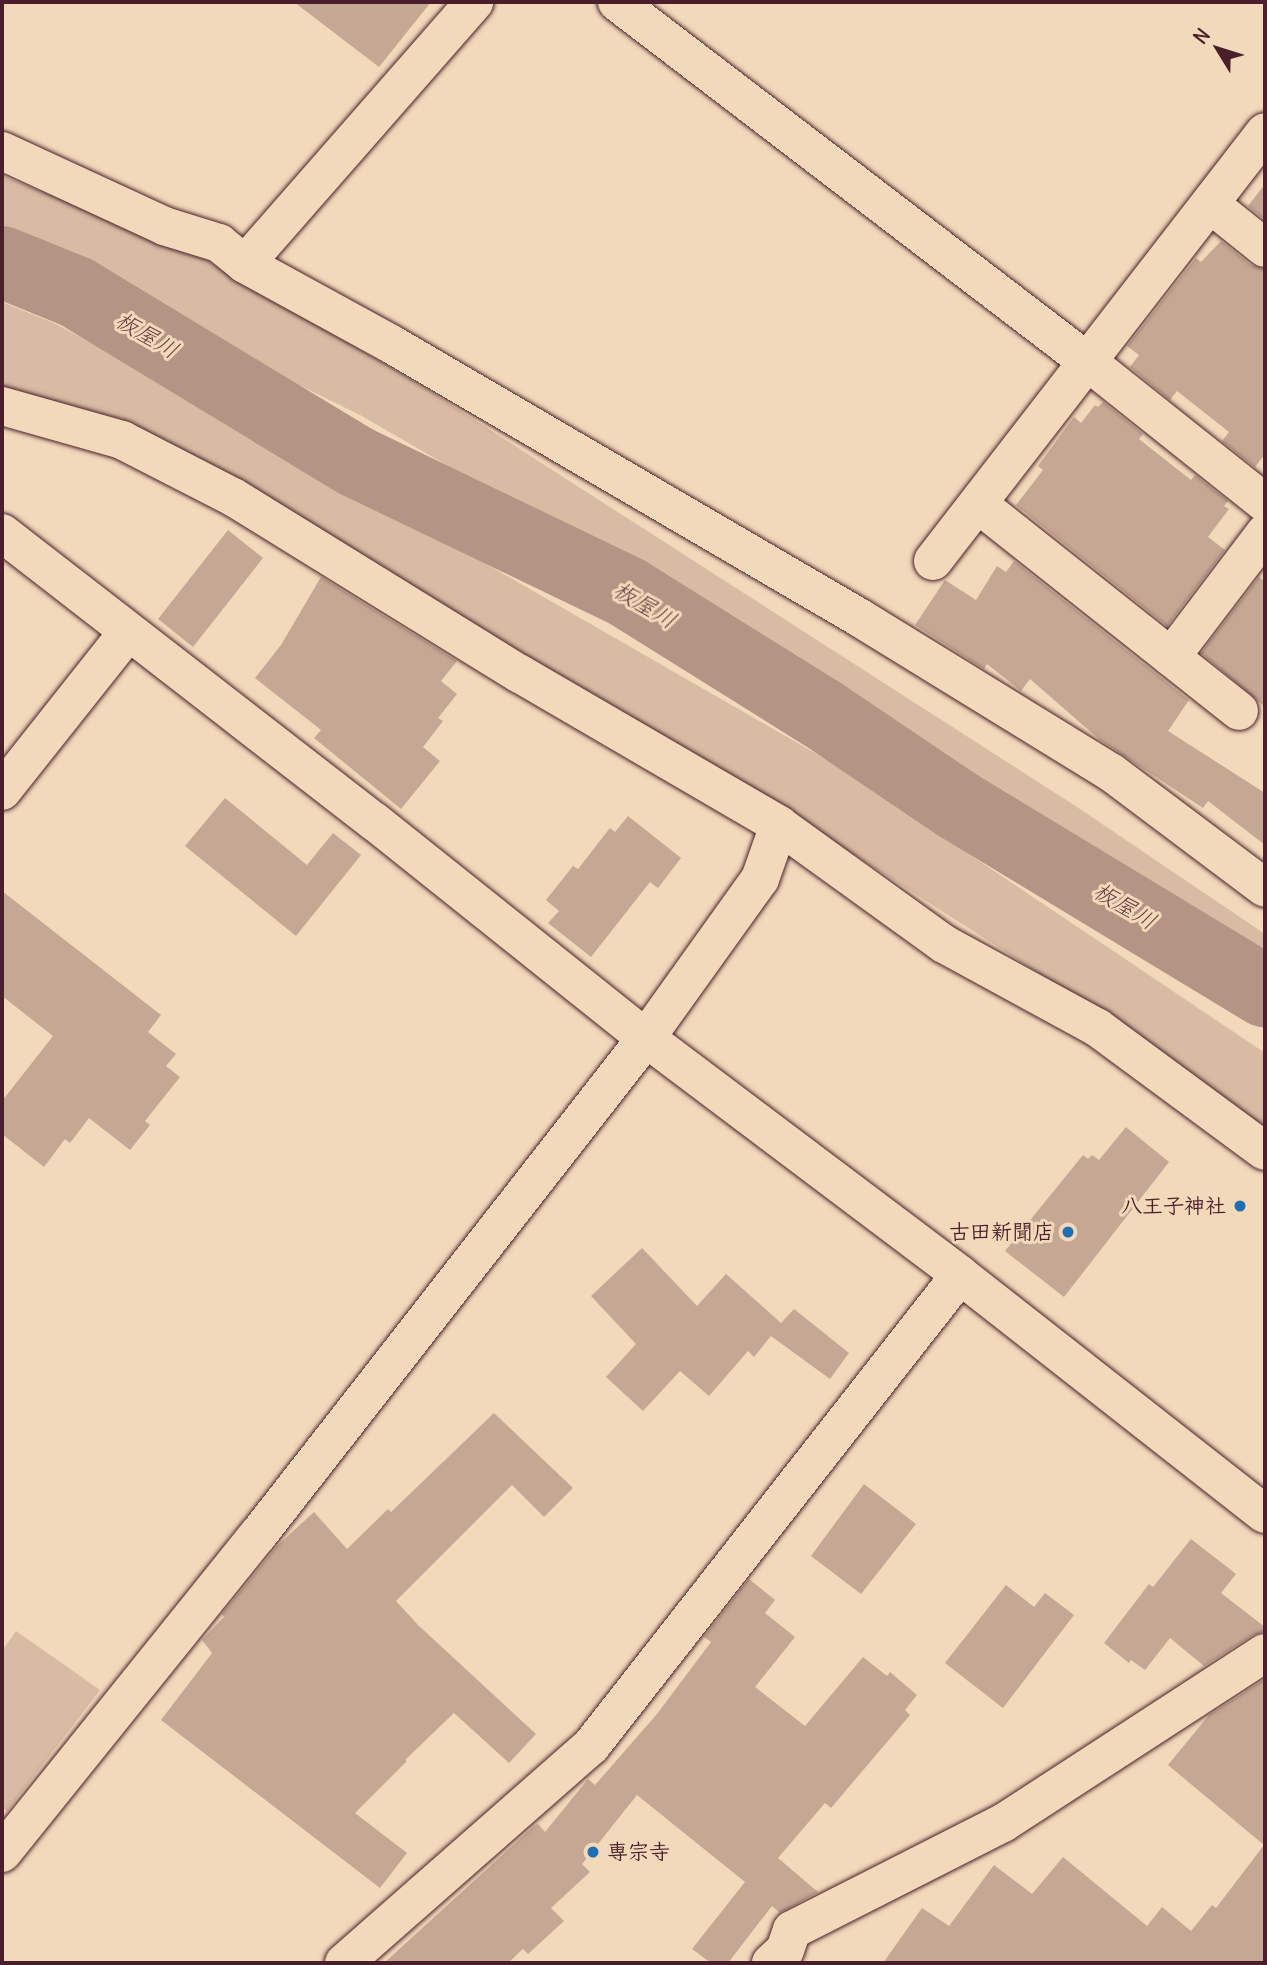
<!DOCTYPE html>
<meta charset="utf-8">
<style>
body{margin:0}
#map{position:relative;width:1267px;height:1965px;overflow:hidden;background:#f2d9ba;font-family:Delius,"Klee One",sans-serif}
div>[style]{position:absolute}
.green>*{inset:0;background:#d7bba2}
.river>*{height:72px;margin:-36px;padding:0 36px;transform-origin:36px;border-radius:36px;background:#b49485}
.building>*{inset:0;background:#c5a894}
.roads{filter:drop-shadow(0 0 2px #4a1f2b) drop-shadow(0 0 2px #4a1f2b)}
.street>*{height:38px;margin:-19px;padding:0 19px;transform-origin:19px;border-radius:19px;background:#f2d9ba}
.dots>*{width:19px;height:19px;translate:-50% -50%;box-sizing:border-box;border:4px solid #f2d9ba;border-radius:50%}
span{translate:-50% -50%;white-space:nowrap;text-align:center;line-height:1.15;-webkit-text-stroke:6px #f2d9ba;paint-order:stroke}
.poi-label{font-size:21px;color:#4a1f2b;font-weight:700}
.right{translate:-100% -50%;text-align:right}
.left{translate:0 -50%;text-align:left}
.water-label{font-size:23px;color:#643c42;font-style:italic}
.frame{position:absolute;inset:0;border:4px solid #4a1f2b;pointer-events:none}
.north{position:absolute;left:1183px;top:14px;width:70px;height:70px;-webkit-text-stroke:5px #f2d9ba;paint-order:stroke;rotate:308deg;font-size:19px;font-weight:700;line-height:28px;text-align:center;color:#4a1f2b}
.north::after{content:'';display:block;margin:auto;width:24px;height:32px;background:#4a1f2b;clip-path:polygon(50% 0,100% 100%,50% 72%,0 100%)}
</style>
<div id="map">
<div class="green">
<div style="clip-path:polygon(2px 176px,191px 251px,420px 385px,1077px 807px,1265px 934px,1265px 967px,716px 622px,362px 416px,139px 306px,2px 246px)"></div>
<div style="clip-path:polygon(2px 302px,54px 323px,227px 415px,841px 768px,1265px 1053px,1265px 1143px,1101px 1013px,792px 815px,2px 391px)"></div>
<div style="clip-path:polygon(16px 1631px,100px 1690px,7px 1811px,2px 1807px,2px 1651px)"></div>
</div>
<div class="river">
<div style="left:2px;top:262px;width:80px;rotate:22.1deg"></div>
<div style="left:76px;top:292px;width:328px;rotate:31.2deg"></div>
<div style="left:357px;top:462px;width:300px;rotate:25.7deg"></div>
<div style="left:627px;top:592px;width:229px;rotate:32deg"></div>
<div style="left:821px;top:713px;width:166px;rotate:34deg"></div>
<div style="left:959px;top:806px;width:358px;rotate:31.2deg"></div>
</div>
<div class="building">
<div style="clip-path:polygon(294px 2px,431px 2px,379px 67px)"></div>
<div style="clip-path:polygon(1265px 184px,1265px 220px,1248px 206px)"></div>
<div style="clip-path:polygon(1221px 241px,1251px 265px,1265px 269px,1265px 454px,1255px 467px,1222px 441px,1229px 432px,1177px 391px,1170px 400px,1130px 367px,1139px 355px,1127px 346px,1196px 258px,1201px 262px)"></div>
<div style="clip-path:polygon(1103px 402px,1143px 434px,1139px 439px,1191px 480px,1195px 475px,1228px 501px,1224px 506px,1229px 509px,1208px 537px,1225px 550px,1167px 626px,1016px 505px,1043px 470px,1038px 466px,1074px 417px,1081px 423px,1095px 405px,1098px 407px)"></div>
<div style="clip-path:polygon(228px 530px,263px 558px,193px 647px,158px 619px)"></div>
<div style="clip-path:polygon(1014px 561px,1189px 700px,1168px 731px,1265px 793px,1265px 845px,1208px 801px,1203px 808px,1100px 740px,1030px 679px,1021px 691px,987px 664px,984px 669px,915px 625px,945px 580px,976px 600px,997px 566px,1006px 572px)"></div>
<div style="clip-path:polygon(321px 577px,457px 661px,441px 681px,457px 694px,438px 718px,443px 721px,423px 747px,440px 761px,401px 809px,314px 738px,321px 730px,255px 678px,281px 645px)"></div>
<div style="clip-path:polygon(1259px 577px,1265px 582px,1265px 707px,1201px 653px)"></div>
<div style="clip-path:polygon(225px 798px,307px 865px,333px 833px,361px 855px,296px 936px,185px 846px)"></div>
<div style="clip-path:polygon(628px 816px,681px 858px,658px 888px,650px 882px,591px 957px,548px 923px,559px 911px,546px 900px,573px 866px,578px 869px,610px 828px,615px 832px)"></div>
<div style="clip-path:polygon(2px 891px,161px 1015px,148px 1032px,176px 1054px,166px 1066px,180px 1077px,145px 1121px,150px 1125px,130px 1150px,89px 1118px,70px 1143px,65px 1139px,44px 1167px,2px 1134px,2px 1101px,53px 1036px,2px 996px)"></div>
<div style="clip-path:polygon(1126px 1127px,1169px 1162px,1064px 1297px,1005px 1251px,1083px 1155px,1088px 1159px,1092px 1155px,1099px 1160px)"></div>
<div style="clip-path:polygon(642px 1248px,697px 1306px,726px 1274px,781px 1323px,794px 1309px,849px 1353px,830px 1379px,771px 1336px,754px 1357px,748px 1351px,709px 1396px,680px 1371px,643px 1411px,606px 1377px,636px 1344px,591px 1296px)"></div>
<div style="clip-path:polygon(494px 1413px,573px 1488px,544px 1517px,512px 1485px,396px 1601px,418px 1625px,536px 1734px,509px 1763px,454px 1713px,405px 1760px,407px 1761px,355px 1813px,407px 1853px,380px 1888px,161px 1720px,212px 1653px,202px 1640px,224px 1617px,222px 1614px,277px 1546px,314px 1512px,347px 1549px,388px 1509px,391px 1512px)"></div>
<div style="clip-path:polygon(864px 1484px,916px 1524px,861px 1594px,811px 1556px)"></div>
<div style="clip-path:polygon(1191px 1539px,1236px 1574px,1221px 1593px,1265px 1627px,1265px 1631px,1253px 1635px,1204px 1666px,1170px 1638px,1145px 1670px,1131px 1660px,1129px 1663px,1104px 1643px,1149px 1584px,1153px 1587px)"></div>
<div style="clip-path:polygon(749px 1579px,775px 1600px,765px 1613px,795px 1637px,755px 1687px,805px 1726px,863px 1657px,887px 1676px,890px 1672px,917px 1695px,905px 1710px,910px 1715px,831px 1808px,825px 1803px,778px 1858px,818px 1892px,780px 1913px,772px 1906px,728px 1963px,711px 1963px,692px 1949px,745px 1882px,637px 1795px,582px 1864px,590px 1872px,551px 1908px,564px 1921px,528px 1954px,523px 1949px,508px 1963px,384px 1963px,534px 1826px,538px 1824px,545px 1832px,588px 1779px,595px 1785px,657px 1714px,711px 1642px,704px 1637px)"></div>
<div style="clip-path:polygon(1006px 1585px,1034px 1607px,1045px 1593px,1074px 1615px,1003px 1708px,945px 1663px)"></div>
<div style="clip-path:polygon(1265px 1679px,1265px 1963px,883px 1963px,922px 1908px,949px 1926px,994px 1865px,1032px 1894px,1063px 1857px,1147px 1926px,1162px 1907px,1191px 1931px,1212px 1905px,1216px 1908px,1264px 1845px,1168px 1765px,1209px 1715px)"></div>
</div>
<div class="roads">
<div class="street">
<div style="left:617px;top:2px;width:593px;rotate:37.39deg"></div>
<div style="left:1088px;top:362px;width:226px;rotate:38.5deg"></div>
<div style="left:2px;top:151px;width:179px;rotate:24.8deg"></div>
<div style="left:164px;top:226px;width:58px;rotate:17.2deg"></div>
<div style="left:219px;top:243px;width:33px;rotate:39deg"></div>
<div style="left:245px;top:264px;width:166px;rotate:28.7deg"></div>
<div style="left:391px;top:344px;width:543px;rotate:30.29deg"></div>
<div style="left:860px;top:618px;width:296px;rotate:31.6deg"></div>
<div style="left:1112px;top:773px;width:191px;rotate:36.9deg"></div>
<div style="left:1210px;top:204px;width:70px;rotate:38.7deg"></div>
<div style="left:245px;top:264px;width:348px;rotate:-48.8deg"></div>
<div style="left:2px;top:406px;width:125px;rotate:15.8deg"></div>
<div style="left:122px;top:440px;width:125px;rotate:27.2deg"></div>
<div style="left:233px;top:497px;width:337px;rotate:31.7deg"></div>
<div style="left:520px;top:674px;width:300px;rotate:30.2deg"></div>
<div style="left:779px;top:825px;width:203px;rotate:35.8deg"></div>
<div style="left:944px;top:944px;width:175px;rotate:28.6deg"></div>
<div style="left:1098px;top:1028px;width:207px;rotate:36.4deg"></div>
<div style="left:978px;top:504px;width:333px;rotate:38.4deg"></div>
<div style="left:2px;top:533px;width:472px;rotate:37.8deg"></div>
<div style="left:375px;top:822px;width:347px;rotate:38.6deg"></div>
<div style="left:646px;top:1038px;width:393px;rotate:37deg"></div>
<div style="left:960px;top:1275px;width:387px;rotate:38.1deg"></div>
<div style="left:933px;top:561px;width:542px;rotate:-52.26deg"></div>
<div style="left:1171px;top:657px;width:156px;rotate:-52.8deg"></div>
<div style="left:2px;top:791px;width:203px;rotate:-51.6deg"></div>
<div style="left:2px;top:1853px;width:408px;rotate:-51.2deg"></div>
<div style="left:258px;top:1535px;width:631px;rotate:-52.02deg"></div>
<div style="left:646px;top:1038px;width:196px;rotate:-54.4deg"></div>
<div style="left:760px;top:879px;width:57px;rotate:-70.6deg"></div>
<div style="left:344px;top:1963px;width:329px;rotate:-41.3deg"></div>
<div style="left:591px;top:1746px;width:598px;rotate:-51.92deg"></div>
<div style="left:771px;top:1963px;width:19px;rotate:-43deg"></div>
<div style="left:785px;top:1950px;width:21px;rotate:-71deg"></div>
<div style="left:792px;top:1930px;width:237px;rotate:-26.9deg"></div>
<div style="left:1003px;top:1823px;width:312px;rotate:-33deg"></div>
</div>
</div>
<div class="dots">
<div style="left:1240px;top:1206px;background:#1f6fb2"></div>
<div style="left:1068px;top:1232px;background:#1f6fb2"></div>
<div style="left:593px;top:1852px;background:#1f6fb2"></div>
</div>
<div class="poi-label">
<span class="right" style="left:1226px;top:1206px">八王子神社</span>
<span class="right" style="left:1054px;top:1232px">古田新聞店</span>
<span class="left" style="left:607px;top:1852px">専宗寺</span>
</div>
<div class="water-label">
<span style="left:147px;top:335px;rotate:31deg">板屋川</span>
<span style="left:645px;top:605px;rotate:31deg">板屋川</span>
<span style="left:1125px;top:906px;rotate:31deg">板屋川</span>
</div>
<div class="frame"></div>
<div class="north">N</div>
</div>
